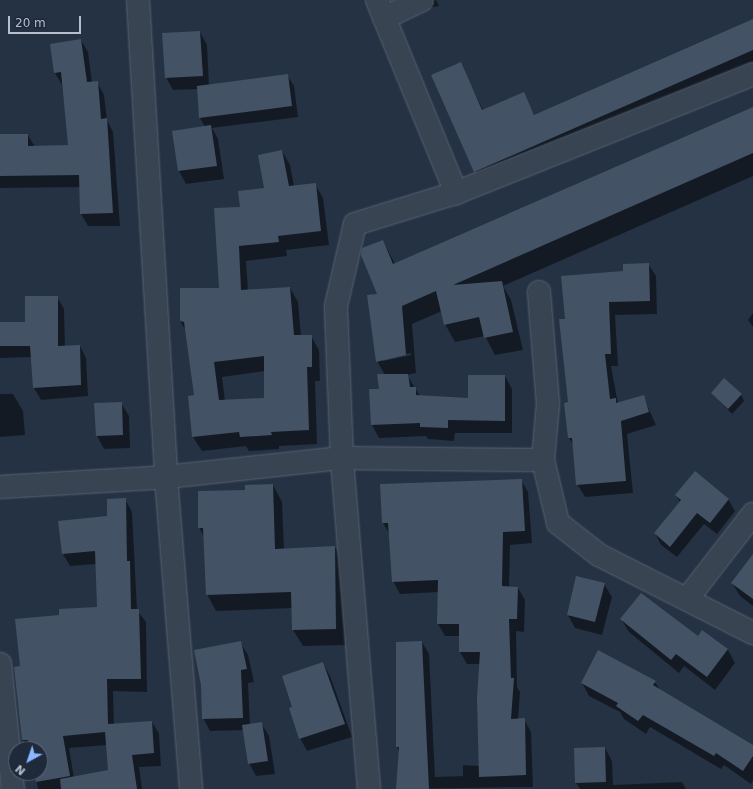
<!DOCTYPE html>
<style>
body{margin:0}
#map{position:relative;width:753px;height:789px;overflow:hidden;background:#253244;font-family:"DejaVu Sans",sans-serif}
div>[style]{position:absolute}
.shadow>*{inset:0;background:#0007}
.building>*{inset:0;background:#445266}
.roads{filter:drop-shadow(0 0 1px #586271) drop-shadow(0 0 1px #586271)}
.street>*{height:22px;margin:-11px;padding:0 11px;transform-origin:11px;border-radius:11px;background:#394453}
span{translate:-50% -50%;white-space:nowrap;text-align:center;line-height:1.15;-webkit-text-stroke:3px #1e2939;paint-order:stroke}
.north{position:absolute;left:8px;top:741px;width:40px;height:40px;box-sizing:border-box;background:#1e2939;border:1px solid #5b6574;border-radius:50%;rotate:220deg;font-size:11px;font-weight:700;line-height:16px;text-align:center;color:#b7bfcd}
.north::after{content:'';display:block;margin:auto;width:14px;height:18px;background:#8ab7ff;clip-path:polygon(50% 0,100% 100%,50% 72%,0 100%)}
.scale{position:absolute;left:8px;top:16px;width:73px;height:18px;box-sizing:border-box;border:2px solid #b7bfcd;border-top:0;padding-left:5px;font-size:12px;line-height:14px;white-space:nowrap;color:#b7bfcd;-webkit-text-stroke:3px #1e2939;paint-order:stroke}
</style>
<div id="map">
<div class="shadow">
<div style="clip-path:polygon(405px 0,436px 0,439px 6px,428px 8px)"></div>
<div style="clip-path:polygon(753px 20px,753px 68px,483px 186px,432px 76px,460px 64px,483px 110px,523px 93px,535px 116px)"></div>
<div style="clip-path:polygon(200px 32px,207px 45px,209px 86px,287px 75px,294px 86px,298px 117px,212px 128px,218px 139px,224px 179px,186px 184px,179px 171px,173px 132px,205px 127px,200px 118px,198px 89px,173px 90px,166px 77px)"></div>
<div style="clip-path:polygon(81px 40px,88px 52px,92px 83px,97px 82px,104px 95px,107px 120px,113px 132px,120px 226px,88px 226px,81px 214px,80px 187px,0 188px,0 135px,28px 135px,35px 147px,70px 146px,62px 85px,55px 73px)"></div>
<div style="clip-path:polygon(evenodd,753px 108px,753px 176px,503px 286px,511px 300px,523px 350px,495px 355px,485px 336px,455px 342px,445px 324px,442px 311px,412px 324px,416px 373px,407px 375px,420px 396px,469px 399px,505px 376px,512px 389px,512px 433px,455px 433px,454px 441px,428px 439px,426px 436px,379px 438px,372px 425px,370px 390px,380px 390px,385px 375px,377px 361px,383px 241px,395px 264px,753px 108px,411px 353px,411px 355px,383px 361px,383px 359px,411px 353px)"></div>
<div style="clip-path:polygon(evenodd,282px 151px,290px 165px,294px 186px,315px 184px,323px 198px,329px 245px,286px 250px,287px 256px,246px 261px,248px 291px,290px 288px,298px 302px,301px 336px,311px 336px,319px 350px,320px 381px,315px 381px,317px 444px,279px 446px,279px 449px,249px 451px,246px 446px,202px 451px,193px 437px,195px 396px,186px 331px,180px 321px,181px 289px,220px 289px,241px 208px,265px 189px,282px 151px,265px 371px,265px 399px,225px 401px,222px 377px,265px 371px)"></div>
<div style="clip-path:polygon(648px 264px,656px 276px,657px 314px,615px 315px,618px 366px,611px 366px,618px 404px,643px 396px,656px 425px,627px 434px,633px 493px,585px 497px,577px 484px,574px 446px,569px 438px,566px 320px,624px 272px)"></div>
<div style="clip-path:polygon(57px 297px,64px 309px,65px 347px,80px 346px,86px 358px,88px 396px,41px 400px,34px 388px,32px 357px,0 358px,0 323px,26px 323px)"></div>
<div style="clip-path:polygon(753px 313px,753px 327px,748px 320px)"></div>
<div style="clip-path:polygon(712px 393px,741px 394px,744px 401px,732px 414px)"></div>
<div style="clip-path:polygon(0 394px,13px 394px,23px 411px,25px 435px,0 437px)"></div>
<div style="clip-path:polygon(121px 403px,129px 416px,130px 448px,104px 449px,97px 436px)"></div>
<div style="clip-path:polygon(521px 480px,528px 492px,532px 543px,510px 545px,509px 587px,518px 588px,525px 600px,524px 632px,516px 631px,517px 687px,520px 692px,518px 719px,524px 719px,531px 732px,533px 787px,398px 789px,399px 751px,397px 747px,422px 642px,429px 654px,435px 777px,463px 776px,463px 765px,480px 766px,480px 664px,467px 664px,460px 652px,460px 636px,445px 636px,438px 624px,439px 592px,400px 594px,393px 581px,390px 535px,383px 523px)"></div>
<div style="clip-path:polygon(273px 485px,282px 502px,284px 549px,335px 547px,344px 564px,345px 645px,303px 646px,293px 630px,293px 608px,216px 611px,207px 594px,204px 537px,199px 527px,246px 491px)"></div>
<div style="clip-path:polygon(676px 495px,728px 499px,735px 511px,717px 534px,704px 524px,677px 557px,661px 545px,655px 533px,680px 502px)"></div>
<div style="clip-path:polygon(evenodd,125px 499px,132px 512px,137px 610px,146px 622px,147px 692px,113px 691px,114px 724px,152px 722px,159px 734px,161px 766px,139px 767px,142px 789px,38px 789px,35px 773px,40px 773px,40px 749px,28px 749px,23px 740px,21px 667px,61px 615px,98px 608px,96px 564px,70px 566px,63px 554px,59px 522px,108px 517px,125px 499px,107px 745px,109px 771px,74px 778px,69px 748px,107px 745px)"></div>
<div style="clip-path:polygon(753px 564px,753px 606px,740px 596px,732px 583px)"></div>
<div style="clip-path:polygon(604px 584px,612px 597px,602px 635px,575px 628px,568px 615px)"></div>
<div style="clip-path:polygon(621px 619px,698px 637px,702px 631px,728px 650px,735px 663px,715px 690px,684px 666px,679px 673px,629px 632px)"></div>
<div style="clip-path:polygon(240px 642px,248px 655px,254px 682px,248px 683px,250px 725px,261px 723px,269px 736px,275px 774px,256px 776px,249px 763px,244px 730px,210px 731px,203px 718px)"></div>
<div style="clip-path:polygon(323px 663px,330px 676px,352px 737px,307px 751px,300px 738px,294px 707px)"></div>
<div style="clip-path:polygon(655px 682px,660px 690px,753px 746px,753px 780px,751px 784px,724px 765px,721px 769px,650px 727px,646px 734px,624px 719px,620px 712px,589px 696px,582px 683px)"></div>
<div style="clip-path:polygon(605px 748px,612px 761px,613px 785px,682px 782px,686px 789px,580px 789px,576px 783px,575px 749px)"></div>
</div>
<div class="building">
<div style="clip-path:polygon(753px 19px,753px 50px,474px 172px,431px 75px,461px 62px,482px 110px,524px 92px,534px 115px)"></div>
<div style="clip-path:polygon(200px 31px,203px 76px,165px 78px,162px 33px)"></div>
<div style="clip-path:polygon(81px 39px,87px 82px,98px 81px,101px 119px,107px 118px,113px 213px,80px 214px,79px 175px,0 176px,0 134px,28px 134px,28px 146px,68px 145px,61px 72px,54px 73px,50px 44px)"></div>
<div style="clip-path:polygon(288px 74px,292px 106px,199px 118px,197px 86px)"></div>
<div style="clip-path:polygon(753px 107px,753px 153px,453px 285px,502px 281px,513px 332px,484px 338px,479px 317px,444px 325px,436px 291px,402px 306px,406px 355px,376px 362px,367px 295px,377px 294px,361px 255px,362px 248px,383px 240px,393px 264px)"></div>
<div style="clip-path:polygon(211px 125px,217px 166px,178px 171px,172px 131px)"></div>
<div style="clip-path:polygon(evenodd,282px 150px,289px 186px,316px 183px,321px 231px,278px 236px,279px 242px,239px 246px,241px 290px,290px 287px,294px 335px,312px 335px,312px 367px,307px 367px,309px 430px,271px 432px,272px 435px,240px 437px,239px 432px,192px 437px,188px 396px,194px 395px,184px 322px,180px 321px,180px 288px,219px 288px,214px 208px,240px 207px,238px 191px,264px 188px,258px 155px,282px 150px,264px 356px,264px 398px,219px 400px,214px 362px,264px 356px)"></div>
<div style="clip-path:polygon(649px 263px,650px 301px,609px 302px,611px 354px,605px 354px,610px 399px,616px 398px,616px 403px,644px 395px,649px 412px,621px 421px,626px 481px,576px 485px,572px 438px,568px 438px,564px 403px,568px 402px,559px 319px,565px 319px,561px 276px,623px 271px,623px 264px)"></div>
<div style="clip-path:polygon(25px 296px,58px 296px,58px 346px,80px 345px,81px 385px,33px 388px,30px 346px,0 346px,0 322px,25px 322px)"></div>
<div style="clip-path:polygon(377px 374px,408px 374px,410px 387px,416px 387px,416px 395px,468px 398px,468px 375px,505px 375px,505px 421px,448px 420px,448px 428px,420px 427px,420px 423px,371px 425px,369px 389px,379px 389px)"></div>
<div style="clip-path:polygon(724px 378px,742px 394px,728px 409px,711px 393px)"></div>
<div style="clip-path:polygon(122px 402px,123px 435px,96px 436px,94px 403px)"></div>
<div style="clip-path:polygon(695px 471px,729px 499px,710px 523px,697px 513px,670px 547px,654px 533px,681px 500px,675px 495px)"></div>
<div style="clip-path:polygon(522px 479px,525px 531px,503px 532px,502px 586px,518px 587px,517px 619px,509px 619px,511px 678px,514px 678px,511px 719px,525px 718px,526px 775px,479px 777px,477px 698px,480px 652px,459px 652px,459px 624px,437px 624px,438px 580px,392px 582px,388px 523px,382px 523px,380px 484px)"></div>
<div style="clip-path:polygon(273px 484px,275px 549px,335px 546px,336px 629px,292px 630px,291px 592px,206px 595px,203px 528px,198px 528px,198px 491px,245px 490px,245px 485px)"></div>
<div style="clip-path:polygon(126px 498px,127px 561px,130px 561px,131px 609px,139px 609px,141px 679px,107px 679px,108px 724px,152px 721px,154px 753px,132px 755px,137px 789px,61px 789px,60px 779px,108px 770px,105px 732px,63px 736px,70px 776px,36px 782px,34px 773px,40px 773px,40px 749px,30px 749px,28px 740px,22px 740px,14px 667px,20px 666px,15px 619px,59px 615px,59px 609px,97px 607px,95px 551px,62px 554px,58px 521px,107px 516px,107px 499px)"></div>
<div style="clip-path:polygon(753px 554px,753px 599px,731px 583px)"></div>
<div style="clip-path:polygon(576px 576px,605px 583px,595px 622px,567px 615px)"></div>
<div style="clip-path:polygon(641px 593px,698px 636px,702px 630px,728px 649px,707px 677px,676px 654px,671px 660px,620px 619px)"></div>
<div style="clip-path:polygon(241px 641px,247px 669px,241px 670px,243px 718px,202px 719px,201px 685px,194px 650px)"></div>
<div style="clip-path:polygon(422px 641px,429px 789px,396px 789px,399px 747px,396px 747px,396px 642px)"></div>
<div style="clip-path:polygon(598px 650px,656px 681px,653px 685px,753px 745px,753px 756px,743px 771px,716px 753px,714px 756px,643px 715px,638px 721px,616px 706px,618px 703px,581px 683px)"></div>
<div style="clip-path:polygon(323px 662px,345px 724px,299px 739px,289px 708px,292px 707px,282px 676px)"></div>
<div style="clip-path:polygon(262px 722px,268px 761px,248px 764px,242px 725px)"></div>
<div style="clip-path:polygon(605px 747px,606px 782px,575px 783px,574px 748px)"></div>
</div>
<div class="roads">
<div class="street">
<div style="left:138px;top:0;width:478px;rotate:86.6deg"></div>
<div style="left:166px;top:477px;width:313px;rotate:85.4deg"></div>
<div style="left:377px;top:0;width:209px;rotate:67.7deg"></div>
<div style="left:384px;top:18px;width:42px;rotate:-25.3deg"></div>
<div style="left:539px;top:292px;width:111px;rotate:85.4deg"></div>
<div style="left:548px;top:403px;width:57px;rotate:95deg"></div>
<div style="left:543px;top:460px;width:65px;rotate:76.6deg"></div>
<div style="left:558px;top:523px;width:52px;rotate:38deg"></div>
<div style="left:599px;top:555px;width:173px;rotate:26.9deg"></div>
<div style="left:0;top:487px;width:166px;rotate:-3.4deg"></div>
<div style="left:166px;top:477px;width:177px;rotate:-6.2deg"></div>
<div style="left:342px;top:458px;width:201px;rotate:0.6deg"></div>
<div style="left:687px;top:599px;width:108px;rotate:-52.2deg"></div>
<div style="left:0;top:664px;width:126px;rotate:84.1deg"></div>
<div style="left:369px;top:789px;width:332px;rotate:-94.7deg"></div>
<div style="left:342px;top:458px;width:152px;rotate:-92.3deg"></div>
<div style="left:336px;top:306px;width:84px;rotate:-77deg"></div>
<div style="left:355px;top:224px;width:106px;rotate:-17.1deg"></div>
<div style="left:456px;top:193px;width:320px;rotate:-21.8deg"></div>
</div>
</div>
<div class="north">N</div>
<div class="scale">20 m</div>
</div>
